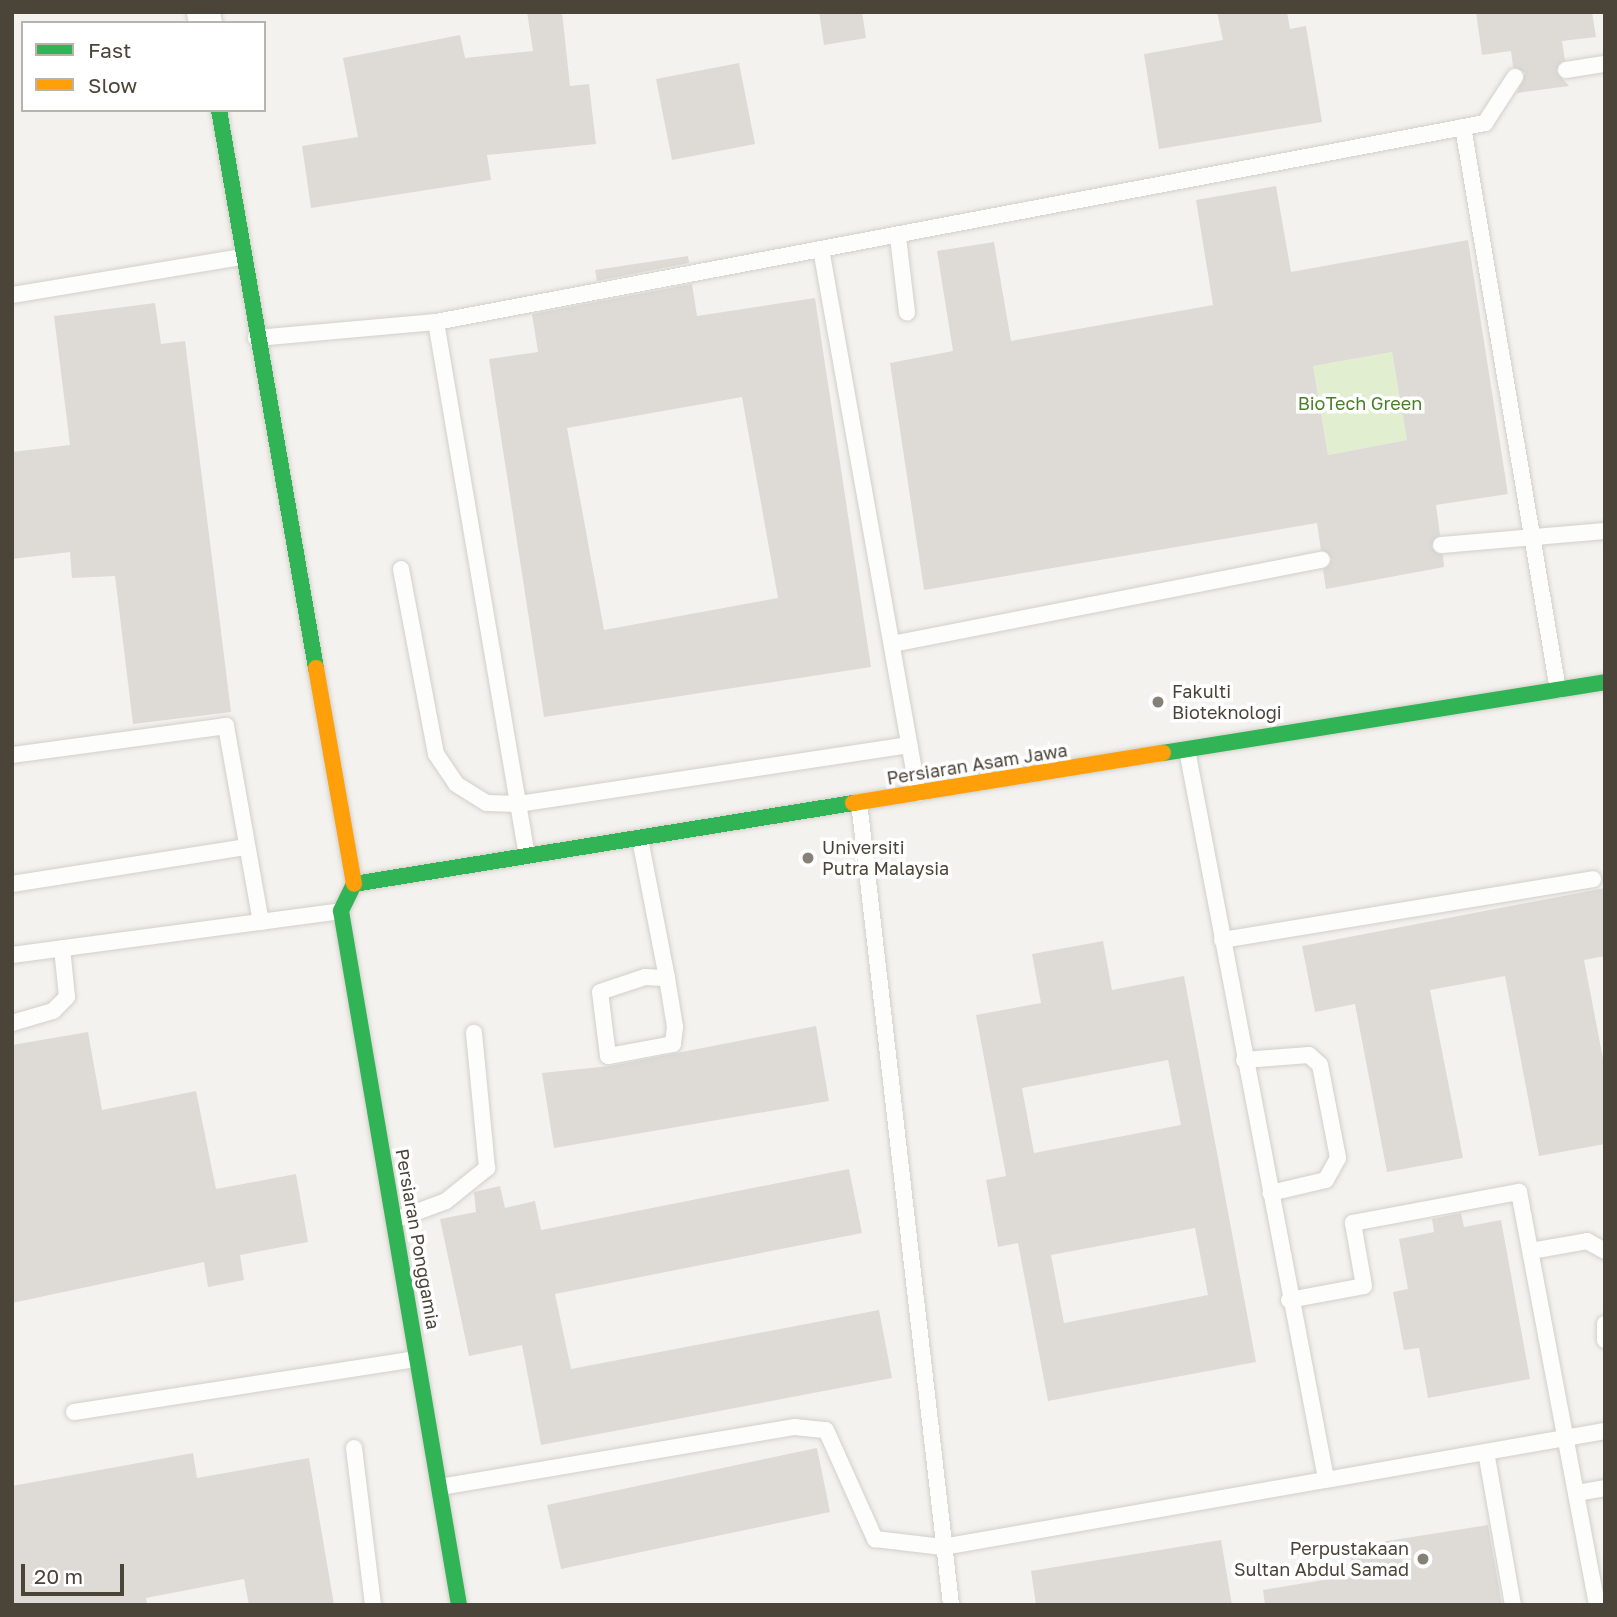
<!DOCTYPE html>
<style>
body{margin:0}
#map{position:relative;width:1617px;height:1617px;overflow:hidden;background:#f4f2ee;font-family:"Golos Text",sans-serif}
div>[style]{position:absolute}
.green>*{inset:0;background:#e1eecf}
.building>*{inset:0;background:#dedbd6}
.roads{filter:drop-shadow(0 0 2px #d2d0cb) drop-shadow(0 0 2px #d2d0cb)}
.lane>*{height:16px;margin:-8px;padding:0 8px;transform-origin:8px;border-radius:8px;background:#fdfdfc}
.street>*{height:33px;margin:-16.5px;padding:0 16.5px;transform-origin:16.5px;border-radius:16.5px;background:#fdfdfc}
.fast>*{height:16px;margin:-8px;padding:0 8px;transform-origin:8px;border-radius:8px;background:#30b455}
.slow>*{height:16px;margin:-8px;padding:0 8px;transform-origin:8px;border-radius:8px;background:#ff9f0a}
.dots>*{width:19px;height:19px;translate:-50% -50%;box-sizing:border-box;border:4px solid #fff;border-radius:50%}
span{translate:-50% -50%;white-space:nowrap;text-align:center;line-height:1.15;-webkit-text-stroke:7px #fff;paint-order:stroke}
.park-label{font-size:18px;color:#4a7f2a}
.poi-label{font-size:18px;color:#4b4439}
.left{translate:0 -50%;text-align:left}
.right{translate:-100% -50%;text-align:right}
.street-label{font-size:18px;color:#4b4439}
.frame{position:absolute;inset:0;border:14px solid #4b4439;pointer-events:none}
.legend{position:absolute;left:21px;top:21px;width:245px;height:91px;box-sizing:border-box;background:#fff;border:2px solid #b7b4b0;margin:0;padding:9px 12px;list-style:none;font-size:21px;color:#4b4439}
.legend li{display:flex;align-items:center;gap:14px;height:35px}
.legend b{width:35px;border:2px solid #b7b4b0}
.scale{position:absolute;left:21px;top:1564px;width:103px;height:32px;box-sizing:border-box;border:4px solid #4b4439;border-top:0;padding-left:9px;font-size:21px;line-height:24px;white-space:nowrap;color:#4b4439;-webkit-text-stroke:5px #fff;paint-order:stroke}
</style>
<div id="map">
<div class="green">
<div style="clip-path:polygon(1392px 352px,1407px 440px,1328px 455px,1313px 366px)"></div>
</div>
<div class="building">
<div style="clip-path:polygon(527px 12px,562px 12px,570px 86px,589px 84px,596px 144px,487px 155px,491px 180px,311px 208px,302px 146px,358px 137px,343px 58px,460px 35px,465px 58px,533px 51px)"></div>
<div style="clip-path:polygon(819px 12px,862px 12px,866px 38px,824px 45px)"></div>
<div style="clip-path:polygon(1217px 12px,1287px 12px,1290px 29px,1306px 26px,1322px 122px,1159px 149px,1144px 54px,1223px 40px)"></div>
<div style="clip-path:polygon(1476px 12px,1592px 12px,1596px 37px,1562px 41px,1565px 60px,1556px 71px,1569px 86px,1517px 93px,1525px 73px,1513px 67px,1511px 51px,1482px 55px)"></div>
<div style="clip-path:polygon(739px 63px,755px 144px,672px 160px,656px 79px)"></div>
<div style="clip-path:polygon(evenodd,1276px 186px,1291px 272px,1468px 240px,1508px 494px,1436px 505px,1440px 535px,1431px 547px,1443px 555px,1444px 567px,1326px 589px,1323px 570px,1332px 559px,1321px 550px,1317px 523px,924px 590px,890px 363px,953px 351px,937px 251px,994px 242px,1011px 341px,1213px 305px,1196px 200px,1276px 186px,1392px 352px,1407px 440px,1328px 455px,1313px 366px,1392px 352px)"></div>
<div style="clip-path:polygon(688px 256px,689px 263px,597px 281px,595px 270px)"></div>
<div style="clip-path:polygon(evenodd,692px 284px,697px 316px,815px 298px,871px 667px,544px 717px,489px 359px,538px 352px,532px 314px,692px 284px,742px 397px,778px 598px,604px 630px,567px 428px,742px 397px)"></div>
<div style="clip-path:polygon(155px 303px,161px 344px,185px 341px,231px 712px,133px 724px,115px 576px,72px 578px,70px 552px,12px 559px,12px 452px,70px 445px,54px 316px)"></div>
<div style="clip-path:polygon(1605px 888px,1605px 956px,1584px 960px,1605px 1069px,1605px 1144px,1539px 1156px,1505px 976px,1430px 990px,1463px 1158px,1387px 1172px,1355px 1004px,1315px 1012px,1302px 946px)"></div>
<div style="clip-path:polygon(evenodd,1103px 941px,1112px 990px,1184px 976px,1256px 1362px,1048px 1401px,1018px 1243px,998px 1247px,986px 1180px,1006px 1176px,976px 1015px,1041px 1003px,1032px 954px,1103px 941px,1168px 1060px,1181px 1125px,1034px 1153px,1022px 1088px,1168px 1060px,1103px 941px,1195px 1228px,1208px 1295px,1064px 1323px,1051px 1255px,1195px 1228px)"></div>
<div style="clip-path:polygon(816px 1026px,829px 1101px,554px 1148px,542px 1073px,610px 1066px)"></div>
<div style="clip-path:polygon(88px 1032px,102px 1110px,196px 1091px,216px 1189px,296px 1174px,308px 1242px,240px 1255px,244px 1280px,208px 1287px,204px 1262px,12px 1303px,12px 1045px)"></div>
<div style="clip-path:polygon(849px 1169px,862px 1233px,555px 1294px,571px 1369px,879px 1310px,892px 1378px,541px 1445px,522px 1345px,469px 1356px,440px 1219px,476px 1212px,474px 1192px,500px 1186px,505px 1208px,535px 1201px,541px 1230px)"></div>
<div style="clip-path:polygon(1461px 1213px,1464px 1227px,1501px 1220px,1530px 1379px,1428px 1398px,1419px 1348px,1404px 1350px,1393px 1292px,1408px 1289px,1399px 1239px,1434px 1232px,1432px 1219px)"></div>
<div style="clip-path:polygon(817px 1448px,830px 1512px,561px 1569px,547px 1505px)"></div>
<div style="clip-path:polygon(193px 1453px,197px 1478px,309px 1458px,334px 1605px,249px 1605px,244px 1579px,146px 1598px,147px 1605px,12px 1605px,12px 1486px)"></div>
<div style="clip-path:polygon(1488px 1525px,1502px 1605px,1265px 1605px,1263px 1590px,1354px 1575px,1349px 1547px)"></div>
<div style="clip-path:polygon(1221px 1540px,1232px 1605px,1036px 1605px,1031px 1571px)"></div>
</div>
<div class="roads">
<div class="lane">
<div style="left:1566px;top:70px;width:39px;rotate:-9deg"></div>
<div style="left:1463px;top:127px;width:571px;rotate:80.42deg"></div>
<div style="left:898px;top:237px;width:76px;rotate:83.2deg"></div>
<div style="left:821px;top:249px;width:553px;rotate:79.89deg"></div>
<div style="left:12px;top:295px;width:233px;rotate:-9.4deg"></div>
<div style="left:436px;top:322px;width:542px;rotate:80.33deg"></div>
<div style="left:256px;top:338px;width:181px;rotate:-5.1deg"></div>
<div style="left:436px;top:322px;width:1068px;rotate:-10.74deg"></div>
<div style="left:1485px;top:123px;width:55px;rotate:-56.9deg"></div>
<div style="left:1441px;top:545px;width:165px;rotate:-4.9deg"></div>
<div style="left:401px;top:569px;width:188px;rotate:79.3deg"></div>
<div style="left:436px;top:754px;width:36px;rotate:56deg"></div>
<div style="left:456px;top:784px;width:36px;rotate:32deg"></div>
<div style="left:487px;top:803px;width:32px;rotate:2deg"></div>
<div style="left:519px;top:804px;width:395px;rotate:-8.6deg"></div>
<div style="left:892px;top:644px;width:438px;rotate:-11.1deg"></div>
<div style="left:1187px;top:750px;width:742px;rotate:79.2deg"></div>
<div style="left:12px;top:755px;width:216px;rotate:-7.7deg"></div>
<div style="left:226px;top:726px;width:199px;rotate:79.9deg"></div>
<div style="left:859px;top:802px;width:808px;rotate:83.46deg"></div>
<div style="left:640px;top:839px;width:142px;rotate:79deg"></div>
<div style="left:667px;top:978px;width:50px;rotate:80.7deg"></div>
<div style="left:675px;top:1027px;width:17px;rotate:97deg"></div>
<div style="left:673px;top:1044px;width:66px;rotate:169.5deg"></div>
<div style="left:608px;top:1056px;width:64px;rotate:-97.1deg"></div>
<div style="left:600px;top:992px;width:47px;rotate:-18.4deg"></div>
<div style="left:645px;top:977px;width:22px;rotate:3deg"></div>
<div style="left:12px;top:884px;width:236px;rotate:-9deg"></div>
<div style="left:1222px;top:940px;width:376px;rotate:-9.3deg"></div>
<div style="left:12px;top:955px;width:332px;rotate:-7.6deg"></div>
<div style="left:12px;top:1023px;width:43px;rotate:-16.3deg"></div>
<div style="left:53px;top:1011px;width:20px;rotate:-45deg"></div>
<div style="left:67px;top:997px;width:49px;rotate:-95.8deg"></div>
<div style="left:1244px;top:1060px;width:65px;rotate:-4.4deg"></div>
<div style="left:1309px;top:1055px;width:15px;rotate:42deg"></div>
<div style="left:1320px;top:1065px;width:95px;rotate:79deg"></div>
<div style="left:1338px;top:1158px;width:25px;rotate:119deg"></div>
<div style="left:1326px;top:1180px;width:57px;rotate:166.9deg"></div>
<div style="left:395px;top:1220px;width:54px;rotate:-20.4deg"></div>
<div style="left:446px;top:1201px;width:53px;rotate:-38.8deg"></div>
<div style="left:487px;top:1168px;width:136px;rotate:-95.5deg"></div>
<div style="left:1531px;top:1251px;width:57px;rotate:-10.1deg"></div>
<div style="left:1587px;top:1241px;width:21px;rotate:29deg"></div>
<div style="left:1289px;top:1300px;width:76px;rotate:-10.6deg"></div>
<div style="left:1364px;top:1286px;width:64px;rotate:-99.9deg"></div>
<div style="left:1353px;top:1223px;width:169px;rotate:-10.6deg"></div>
<div style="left:1519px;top:1192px;width:420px;rotate:79.3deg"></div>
<div style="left:1605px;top:1324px;width:16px;rotate:90deg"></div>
<div style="left:74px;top:1412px;width:347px;rotate:-8.8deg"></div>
<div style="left:354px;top:1448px;width:158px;rotate:83.1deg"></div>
<div style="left:1486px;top:1452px;width:155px;rotate:80deg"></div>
<div style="left:440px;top:1487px;width:360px;rotate:-9.6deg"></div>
<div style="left:795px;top:1427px;width:31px;rotate:6deg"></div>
<div style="left:826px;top:1430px;width:120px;rotate:65.8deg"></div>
<div style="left:875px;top:1539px;width:68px;rotate:6.7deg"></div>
<div style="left:943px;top:1547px;width:672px;rotate:-9.94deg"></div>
<div style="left:1577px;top:1493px;width:28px;rotate:-10deg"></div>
</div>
<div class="street">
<div style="left:203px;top:12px;width:11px;rotate:80deg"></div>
</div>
<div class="fast">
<div style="left:219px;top:110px;width:566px;rotate:80.14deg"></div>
<div style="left:1163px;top:753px;width:448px;rotate:-9.1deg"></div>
<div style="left:354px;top:884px;width:506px;rotate:-9.22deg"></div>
<div style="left:354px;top:884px;width:30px;rotate:116deg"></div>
<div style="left:341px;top:911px;width:704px;rotate:80.35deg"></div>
</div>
<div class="slow">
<div style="left:316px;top:668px;width:219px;rotate:80deg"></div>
<div style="left:853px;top:803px;width:314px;rotate:-9.2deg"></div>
</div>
</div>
<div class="dots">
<div style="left:1158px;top:702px;background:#868178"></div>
<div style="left:808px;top:858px;background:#868178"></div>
<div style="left:1423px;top:1559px;background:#868178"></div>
</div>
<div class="park-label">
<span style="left:1360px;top:403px">BioTech Green</span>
</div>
<div class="poi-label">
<span class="left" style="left:1172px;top:702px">Fakulti<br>Bioteknologi</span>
<span class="left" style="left:822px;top:858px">Universiti<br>Putra Malaysia</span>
<span class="right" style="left:1409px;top:1559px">Perpustakaan<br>Sultan Abdul Samad</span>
</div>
<div class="street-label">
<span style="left:977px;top:764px;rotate:-9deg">Persiaran Asam Jawa</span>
<span style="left:418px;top:1239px;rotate:80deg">Persiaran Ponggamia</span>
</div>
<div class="frame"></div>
<ul class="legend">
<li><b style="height:9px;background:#30b455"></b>Fast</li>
<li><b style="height:9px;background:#ff9f0a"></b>Slow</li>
</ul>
<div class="scale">20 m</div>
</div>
